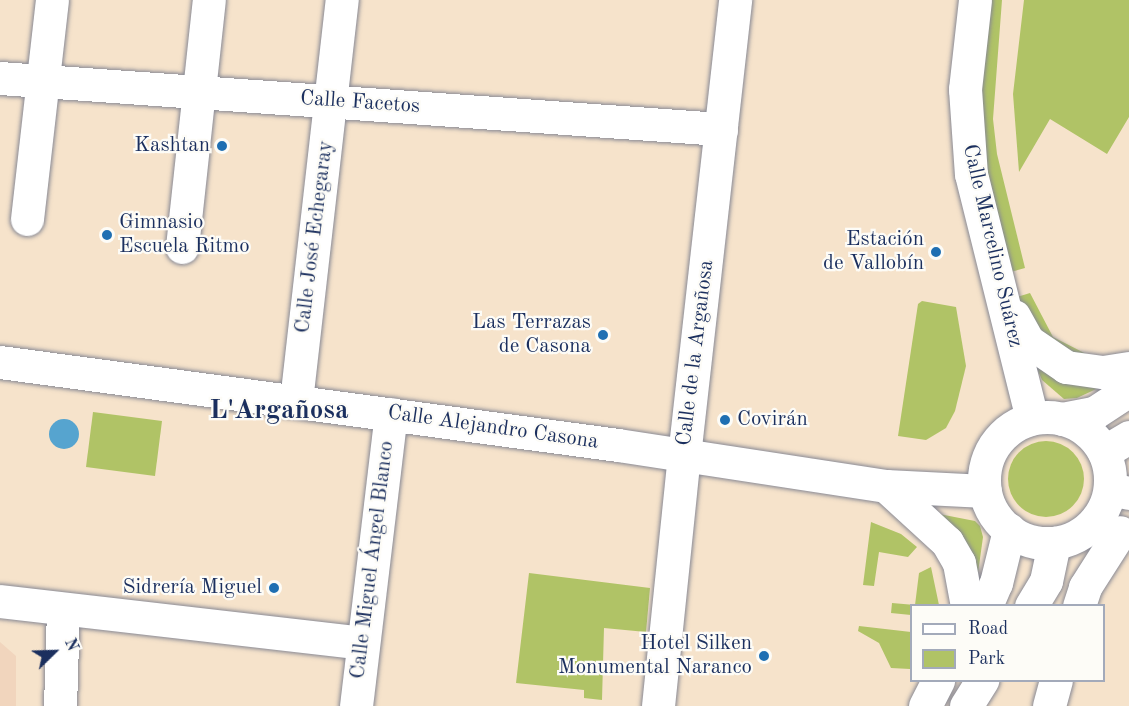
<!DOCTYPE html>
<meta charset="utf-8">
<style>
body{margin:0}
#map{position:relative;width:1129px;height:706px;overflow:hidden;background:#f6e3cb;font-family:"Old Standard TT",serif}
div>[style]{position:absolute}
.built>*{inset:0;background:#f1d5bd}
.green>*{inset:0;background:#b0c366}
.round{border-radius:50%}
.water>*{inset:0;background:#56a4cf}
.roads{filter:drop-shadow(0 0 2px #888994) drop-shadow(0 0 2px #888994)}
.minor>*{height:33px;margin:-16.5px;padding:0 16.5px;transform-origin:16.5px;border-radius:16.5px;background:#fff}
.major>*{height:33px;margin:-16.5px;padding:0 16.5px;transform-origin:16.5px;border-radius:16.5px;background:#fff}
.major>.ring{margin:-16.5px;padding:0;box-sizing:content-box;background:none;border:33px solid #fff;border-radius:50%}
.dots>*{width:16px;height:16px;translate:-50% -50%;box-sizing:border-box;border:3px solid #fdfcf7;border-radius:50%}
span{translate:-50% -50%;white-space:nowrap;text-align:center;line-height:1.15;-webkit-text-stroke:4.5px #fdfcf7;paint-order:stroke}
.street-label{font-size:21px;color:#1b2f5e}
.poi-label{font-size:21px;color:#1b2f5e}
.right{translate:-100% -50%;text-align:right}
.left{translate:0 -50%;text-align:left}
.district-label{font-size:27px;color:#1b2f5e;font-weight:700}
.legend{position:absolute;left:910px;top:604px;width:195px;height:78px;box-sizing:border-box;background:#fdfcf7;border:2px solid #a3aaba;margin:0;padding:8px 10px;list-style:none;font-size:18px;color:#1b2f5e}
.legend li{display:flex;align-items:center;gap:12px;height:30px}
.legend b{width:30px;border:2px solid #a3aaba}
.north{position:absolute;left:24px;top:622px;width:60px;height:60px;-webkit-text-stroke:4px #fdfcf7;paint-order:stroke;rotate:67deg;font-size:16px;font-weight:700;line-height:24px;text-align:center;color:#1b2f5e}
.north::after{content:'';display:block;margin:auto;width:21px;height:27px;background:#1b2f5e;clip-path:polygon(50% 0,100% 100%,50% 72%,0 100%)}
</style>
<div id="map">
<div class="built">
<div style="clip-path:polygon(0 642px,16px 656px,16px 706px,0 706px)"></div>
</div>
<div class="green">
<div style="clip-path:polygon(989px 0,1002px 0,993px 119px,997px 154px,1025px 268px,1011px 272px,983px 153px,980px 89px)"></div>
<div style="clip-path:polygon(1024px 0,1129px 0,1129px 117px,1107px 154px,1050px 119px,1019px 172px,1013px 94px)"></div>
<div style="clip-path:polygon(1030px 293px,1053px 337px,1104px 363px,1043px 341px,1017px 297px)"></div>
<div style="clip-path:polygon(922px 301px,956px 307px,966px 366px,955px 411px,946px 428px,926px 440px,898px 436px,918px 304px)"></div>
<div style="clip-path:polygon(1033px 359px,1109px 383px,1077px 398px,1064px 399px,1042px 380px)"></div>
<div style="clip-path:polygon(93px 412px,162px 421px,155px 476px,86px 467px)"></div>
<div class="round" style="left:1008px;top:441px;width:76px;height:76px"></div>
<div style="clip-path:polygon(939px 514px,975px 521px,980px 526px,983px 537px,977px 580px)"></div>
<div style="clip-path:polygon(871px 522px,901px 534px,917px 547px,908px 557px,879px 552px,874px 586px,863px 585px)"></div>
<div style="clip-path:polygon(931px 567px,939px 605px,912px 606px,911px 615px,891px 613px,892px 603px,915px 605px,919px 573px)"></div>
<div style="clip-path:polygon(529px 573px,650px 588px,646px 632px,604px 628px,602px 700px,584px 698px,584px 690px,516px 683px)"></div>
<div style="clip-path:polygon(859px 626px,911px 632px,910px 669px,891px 668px,879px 643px,858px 631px)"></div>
</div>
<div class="water">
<div class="round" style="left:49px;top:419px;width:30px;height:30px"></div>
</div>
<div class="roads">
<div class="minor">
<div style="left:975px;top:0;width:90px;rotate:96.4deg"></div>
<div style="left:965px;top:89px;width:85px;rotate:86deg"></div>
<div style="left:971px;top:174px;width:252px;rotate:76deg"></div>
<div style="left:0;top:78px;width:723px;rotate:4.05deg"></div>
<div style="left:27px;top:219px;width:220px;rotate:-83.5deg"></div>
<div style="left:182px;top:247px;width:248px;rotate:-83.8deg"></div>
<div style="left:1014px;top:316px;width:29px;rotate:61deg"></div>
<div style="left:1028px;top:341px;width:46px;rotate:34.4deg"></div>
<div style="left:1066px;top:367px;width:37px;rotate:8deg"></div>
<div style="left:1103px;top:372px;width:26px;rotate:-9deg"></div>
<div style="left:296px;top:401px;width:404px;rotate:-83.5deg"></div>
<div style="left:1062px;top:419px;width:33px;rotate:-11deg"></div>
<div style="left:1094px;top:413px;width:42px;rotate:-33.3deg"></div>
<div style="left:1104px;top:452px;width:29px;rotate:-31deg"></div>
<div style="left:886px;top:486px;width:83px;rotate:42.6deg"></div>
<div style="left:947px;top:542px;width:24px;rotate:60deg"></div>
<div style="left:959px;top:563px;width:44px;rotate:79.5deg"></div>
<div style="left:1110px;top:489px;width:19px;rotate:12deg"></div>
<div style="left:0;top:601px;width:364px;rotate:6.6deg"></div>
<div style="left:1079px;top:606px;width:20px;rotate:-72deg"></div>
<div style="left:1085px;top:587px;width:65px;rotate:-57.5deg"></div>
<div style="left:60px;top:706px;width:96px;rotate:-88.2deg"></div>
<div style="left:356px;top:706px;width:294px;rotate:-83.2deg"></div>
<div style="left:658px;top:706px;width:251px;rotate:-84.1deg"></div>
<div style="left:1049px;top:706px;width:27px;rotate:-75deg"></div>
</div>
<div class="major">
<div style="left:0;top:362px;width:624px;rotate:7.65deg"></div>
<div style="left:618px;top:445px;width:271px;rotate:8.7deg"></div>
<div style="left:886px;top:486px;width:99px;rotate:2.9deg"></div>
<div class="ring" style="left:984px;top:417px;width:93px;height:93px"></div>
<div style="left:684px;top:456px;width:459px;rotate:-83.6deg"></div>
<div style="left:986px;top:606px;width:25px;rotate:-67deg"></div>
<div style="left:996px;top:583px;width:55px;rotate:-76.2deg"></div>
<div style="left:1031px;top:606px;width:29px;rotate:-59deg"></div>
<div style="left:1046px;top:581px;width:39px;rotate:-78deg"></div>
<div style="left:925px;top:706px;width:29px;rotate:-63deg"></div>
<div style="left:966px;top:706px;width:31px;rotate:-58deg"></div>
</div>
</div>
<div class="dots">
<div style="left:222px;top:146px;background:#1f6fb2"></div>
<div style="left:107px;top:235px;background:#1f6fb2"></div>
<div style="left:936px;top:252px;background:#1f6fb2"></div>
<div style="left:603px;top:335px;background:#1f6fb2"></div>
<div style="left:725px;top:420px;background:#1f6fb2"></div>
<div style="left:274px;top:588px;background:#1f6fb2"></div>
<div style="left:764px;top:656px;background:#1f6fb2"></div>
</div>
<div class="street-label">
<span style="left:360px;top:103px;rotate:4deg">Calle Facetos</span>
<span style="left:315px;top:237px;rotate:-83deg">Calle José Echegaray</span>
<span style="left:992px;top:246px;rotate:77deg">Calle Marcelino Suárez</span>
<span style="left:696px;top:353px;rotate:-83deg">Calle de la Argañosa</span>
<span style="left:493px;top:428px;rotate:8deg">Calle Alejandro Casona</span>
<span style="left:373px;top:560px;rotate:-83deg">Calle Miguel Ángel Blanco</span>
</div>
<div class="poi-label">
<span class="right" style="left:210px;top:146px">Kashtan</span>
<span class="left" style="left:119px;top:235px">Gimnasio<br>Escuela Ritmo</span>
<span class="right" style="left:924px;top:252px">Estación<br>de Vallobín</span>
<span class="right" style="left:591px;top:335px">Las Terrazas<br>de Casona</span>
<span class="left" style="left:737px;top:420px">Covirán</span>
<span class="right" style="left:262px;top:588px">Sidrería Miguel</span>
<span class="right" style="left:752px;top:656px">Hotel Silken<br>Monumental Naranco</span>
</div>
<div class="district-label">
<span style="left:279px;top:411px">L'Argañosa</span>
</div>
<ul class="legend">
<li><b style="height:8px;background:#fff"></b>Road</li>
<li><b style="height:16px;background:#b0c366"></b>Park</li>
</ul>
<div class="north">N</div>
</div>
